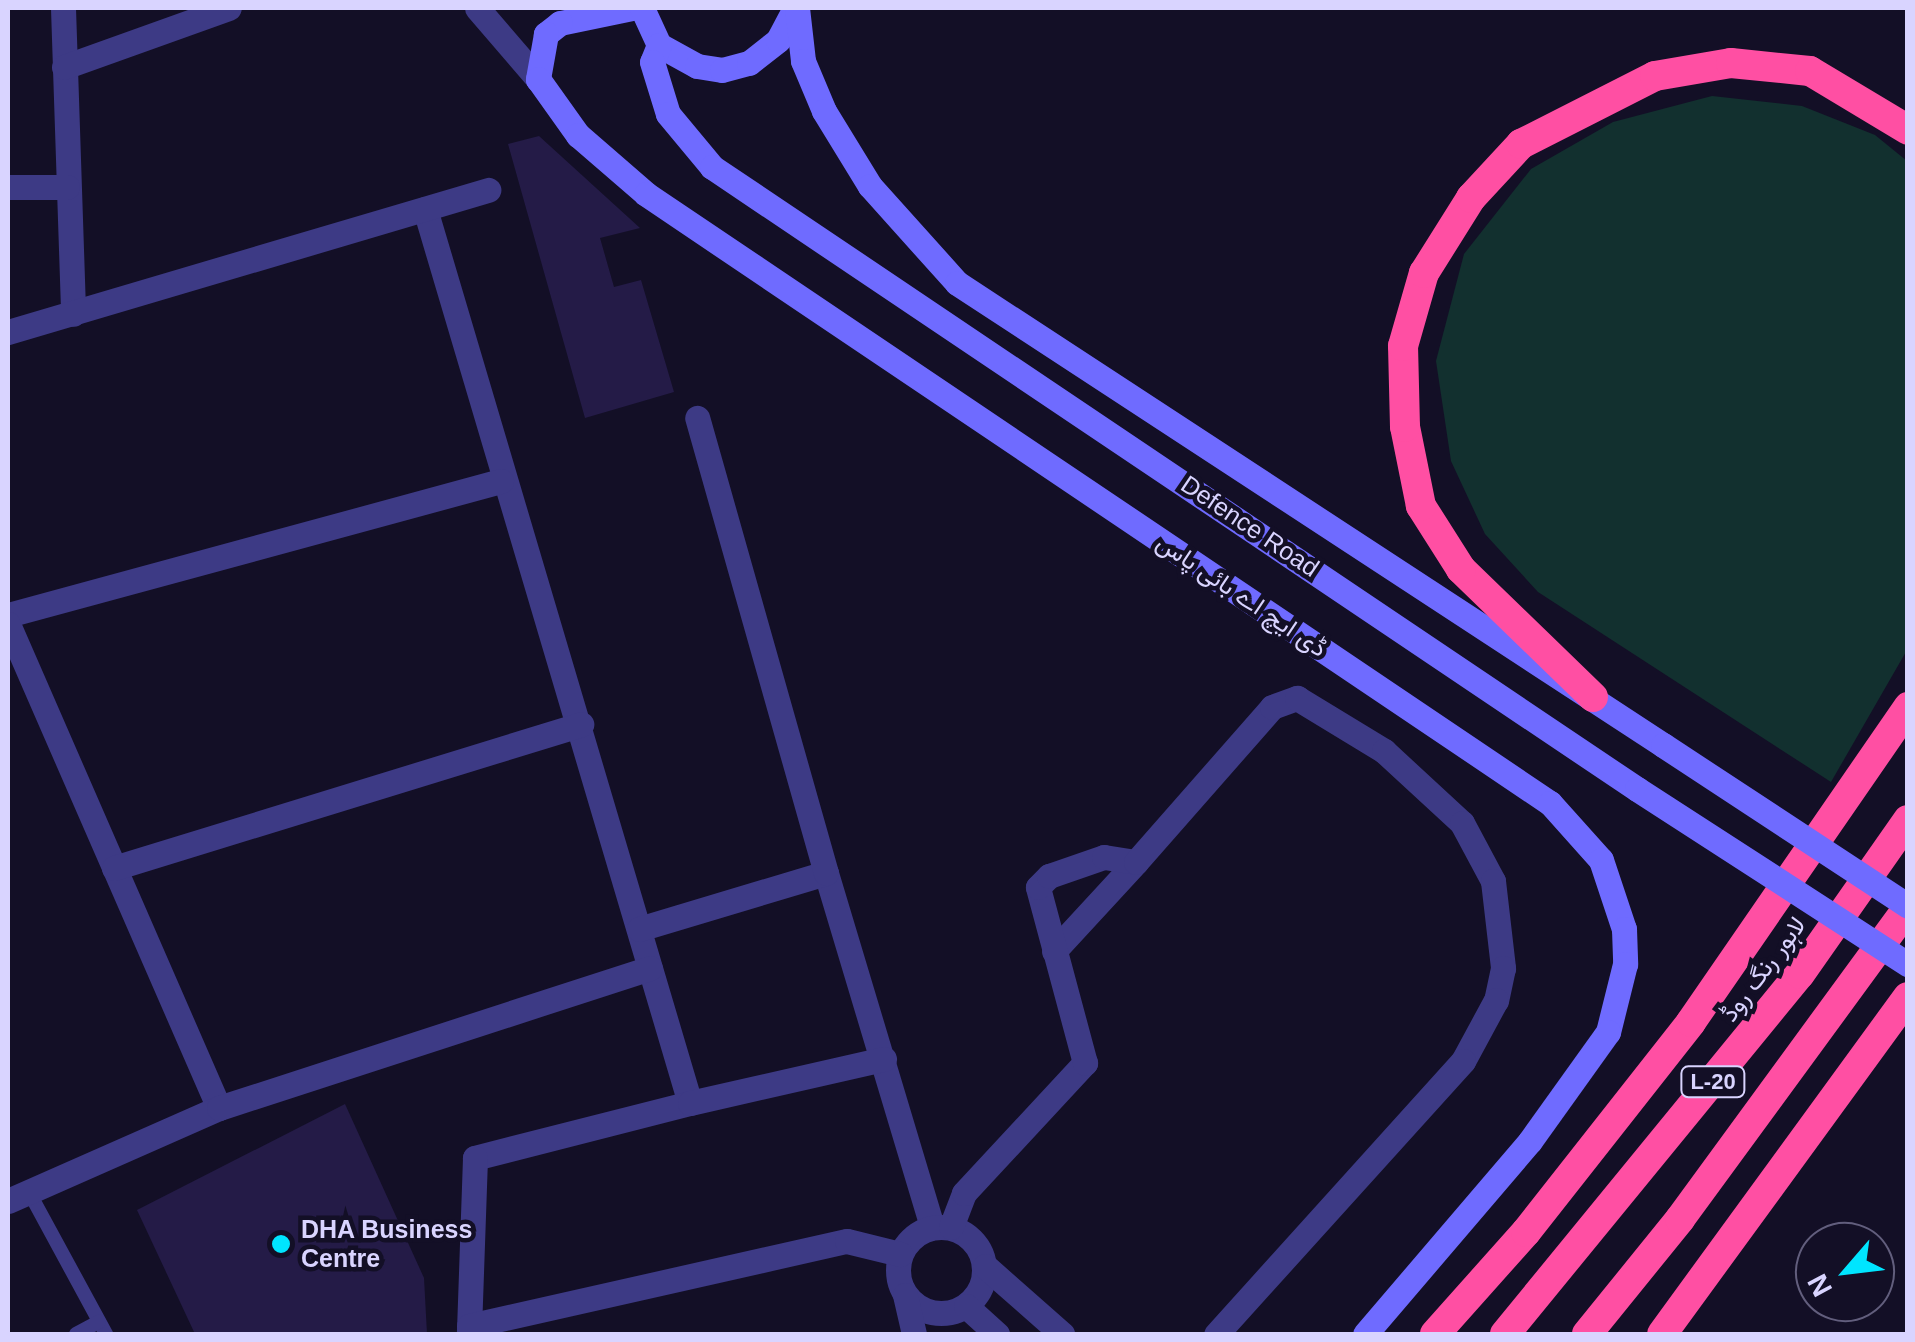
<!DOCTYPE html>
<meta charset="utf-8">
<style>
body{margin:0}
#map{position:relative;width:1915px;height:1342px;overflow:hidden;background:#130f26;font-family:Helvetica,Vazirmatn,sans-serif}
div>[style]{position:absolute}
.green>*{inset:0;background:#12302f}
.building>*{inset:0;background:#241b47}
.lane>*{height:14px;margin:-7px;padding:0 7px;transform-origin:7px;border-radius:7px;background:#3d3a85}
.street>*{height:25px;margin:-12.5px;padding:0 12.5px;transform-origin:12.5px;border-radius:12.5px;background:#3d3a85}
.street>.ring{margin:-12.5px;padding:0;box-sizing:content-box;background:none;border:25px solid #3d3a85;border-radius:50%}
.secondary>*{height:25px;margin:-12.5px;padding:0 12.5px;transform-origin:12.5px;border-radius:12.5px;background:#6f6bff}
.highway>*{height:30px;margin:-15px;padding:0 15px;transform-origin:15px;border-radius:15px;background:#ff4fa3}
.secondary-bridge>*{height:25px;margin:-12.5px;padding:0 12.5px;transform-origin:12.5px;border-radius:12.5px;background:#6f6bff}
.dots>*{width:28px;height:28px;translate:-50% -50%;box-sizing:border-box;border:5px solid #130f26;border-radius:50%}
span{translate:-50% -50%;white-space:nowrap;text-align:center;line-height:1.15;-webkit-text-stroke:9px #130f26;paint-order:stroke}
.shield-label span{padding:2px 8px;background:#130f26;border:2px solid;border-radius:8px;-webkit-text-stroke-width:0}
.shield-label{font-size:22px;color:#d9d4ff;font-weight:700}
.street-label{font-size:25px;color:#d9d4ff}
.poi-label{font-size:25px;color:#d9d4ff;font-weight:700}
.left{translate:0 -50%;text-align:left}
.frame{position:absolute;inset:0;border:10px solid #d9d4ff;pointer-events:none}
.north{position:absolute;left:1795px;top:1222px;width:100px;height:100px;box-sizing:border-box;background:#130f26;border:2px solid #625e7d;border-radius:50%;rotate:242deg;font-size:28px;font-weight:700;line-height:40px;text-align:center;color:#d9d4ff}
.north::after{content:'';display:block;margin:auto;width:35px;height:45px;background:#00e5ff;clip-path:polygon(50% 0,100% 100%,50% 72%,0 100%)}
</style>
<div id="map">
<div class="green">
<div style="clip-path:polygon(1712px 96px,1802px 106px,1875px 135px,1907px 161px,1907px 650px,1831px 782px,1538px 592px,1485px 534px,1451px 461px,1436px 361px,1464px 254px,1531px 169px,1613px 122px)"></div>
</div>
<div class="building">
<div style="clip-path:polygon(539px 136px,640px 228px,600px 238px,614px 287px,641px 280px,674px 392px,585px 418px,508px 144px)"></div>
<div style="clip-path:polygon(345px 1104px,424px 1278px,427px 1334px,195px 1334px,137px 1210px)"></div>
</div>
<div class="lane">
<div style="left:29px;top:1192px;width:162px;rotate:61.5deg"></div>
<div style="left:76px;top:1334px;width:26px;rotate:-28deg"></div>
</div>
<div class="street">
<div style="left:63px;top:8px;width:306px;rotate:88.1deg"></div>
<div style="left:477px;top:8px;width:94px;rotate:49.3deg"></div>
<div style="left:64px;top:67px;width:175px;rotate:-19.7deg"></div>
<div style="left:8px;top:187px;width:59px"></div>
<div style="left:425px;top:209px;width:932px;rotate:73.49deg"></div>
<div style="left:690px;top:1103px;width:222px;rotate:165.7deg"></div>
<div style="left:475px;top:1158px;width:176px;rotate:92deg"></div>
<div style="left:8px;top:332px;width:501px;rotate:-16.48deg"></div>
<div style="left:8px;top:615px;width:511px;rotate:-15.21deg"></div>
<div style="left:8px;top:624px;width:528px;rotate:66.45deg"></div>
<div style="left:114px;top:868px;width:489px;rotate:-17.1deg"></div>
<div style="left:826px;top:873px;width:370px;rotate:73.3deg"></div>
<div style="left:639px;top:929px;width:195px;rotate:-16.7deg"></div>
<div style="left:826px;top:873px;width:473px;rotate:-105.8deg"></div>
<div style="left:1054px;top:951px;width:121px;rotate:-47.3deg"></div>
<div style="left:690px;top:1103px;width:199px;rotate:-12.8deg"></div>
<div style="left:8px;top:1201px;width:231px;rotate:-23.8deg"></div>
<div style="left:219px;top:1108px;width:453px;rotate:-18deg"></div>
<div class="ring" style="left:898px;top:1227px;width:61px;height:61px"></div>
<div style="left:951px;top:1227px;width:36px;rotate:-69deg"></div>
<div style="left:964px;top:1193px;width:178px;rotate:-47.1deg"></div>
<div style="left:1085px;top:1063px;width:182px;rotate:-105deg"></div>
<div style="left:1038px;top:887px;width:16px;rotate:-45deg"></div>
<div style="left:1049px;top:876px;width:58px;rotate:-19.1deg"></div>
<div style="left:1104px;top:857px;width:32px;rotate:9deg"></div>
<div style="left:1136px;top:862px;width:206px;rotate:-48.7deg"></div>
<div style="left:1272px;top:707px;width:27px;rotate:-20deg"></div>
<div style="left:1297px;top:698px;width:102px;rotate:31.3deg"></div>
<div style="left:1384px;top:751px;width:106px;rotate:42.7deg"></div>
<div style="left:1462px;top:823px;width:66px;rotate:61.9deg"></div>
<div style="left:1493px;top:881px;width:88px;rotate:83.4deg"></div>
<div style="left:1503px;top:968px;width:33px;rotate:102deg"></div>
<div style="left:1496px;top:1000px;width:69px;rotate:118.4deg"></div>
<div style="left:1463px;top:1061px;width:368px;rotate:132.1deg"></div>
<div style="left:985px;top:1266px;width:103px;rotate:41.4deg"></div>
<div style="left:905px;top:1295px;width:40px;rotate:77deg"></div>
<div style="left:966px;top:1306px;width:42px;rotate:42.1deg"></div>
<div style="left:469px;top:1326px;width:387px;rotate:-12.7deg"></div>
<div style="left:847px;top:1241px;width:55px;rotate:13.8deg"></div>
</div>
<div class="secondary">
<div style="left:632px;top:8px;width:74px;rotate:168.2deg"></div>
<div style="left:560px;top:23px;width:18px;rotate:142deg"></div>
<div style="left:546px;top:34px;width:46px;rotate:100.1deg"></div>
<div style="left:538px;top:79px;width:69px;rotate:54.5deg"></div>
<div style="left:578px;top:135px;width:90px;rotate:40.9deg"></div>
<div style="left:646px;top:194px;width:1090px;rotate:33.97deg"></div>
<div style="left:1550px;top:803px;width:76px;rotate:48.2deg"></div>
<div style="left:1601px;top:860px;width:73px;rotate:71.6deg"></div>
<div style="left:1624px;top:929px;width:35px;rotate:88deg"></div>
<div style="left:1625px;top:964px;width:70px;rotate:104deg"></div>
<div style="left:1608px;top:1032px;width:134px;rotate:125.6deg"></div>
<div style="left:1530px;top:1141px;width:254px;rotate:130.5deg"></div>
<div style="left:642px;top:8px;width:41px;rotate:65.3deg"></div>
<div style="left:659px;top:45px;width:43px;rotate:28.9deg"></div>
<div style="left:697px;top:66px;width:25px;rotate:9deg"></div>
<div style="left:722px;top:70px;width:28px;rotate:-15deg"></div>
<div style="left:749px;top:63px;width:37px;rotate:-38deg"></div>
<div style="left:778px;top:40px;width:36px;rotate:-62deg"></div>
<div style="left:797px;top:8px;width:53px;rotate:83.5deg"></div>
<div style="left:803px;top:61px;width:54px;rotate:67.2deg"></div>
<div style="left:824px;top:111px;width:88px;rotate:58.5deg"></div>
<div style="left:870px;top:186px;width:130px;rotate:48.1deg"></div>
<div style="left:957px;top:283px;width:844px;rotate:33.2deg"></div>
<div style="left:659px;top:45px;width:18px;rotate:112deg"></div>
<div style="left:652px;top:62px;width:54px;rotate:72.9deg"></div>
<div style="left:668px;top:114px;width:69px;rotate:50.3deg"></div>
<div style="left:712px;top:167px;width:1115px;rotate:33.92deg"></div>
</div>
<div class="highway">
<div style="left:1593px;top:697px;width:184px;rotate:-135.9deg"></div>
<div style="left:1461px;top:569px;width:75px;rotate:-122.4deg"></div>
<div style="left:1421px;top:506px;width:81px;rotate:-101.4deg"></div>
<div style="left:1405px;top:427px;width:81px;rotate:-91.4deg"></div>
<div style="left:1403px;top:346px;width:76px;rotate:-74deg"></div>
<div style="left:1424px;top:273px;width:89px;rotate:-57.9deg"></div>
<div style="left:1471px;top:198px;width:74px;rotate:-47.2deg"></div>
<div style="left:1521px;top:144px;width:150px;rotate:-26.9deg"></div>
<div style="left:1655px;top:76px;width:77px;rotate:-9.7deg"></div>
<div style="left:1731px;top:63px;width:79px;rotate:5.8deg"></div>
<div style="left:1810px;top:71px;width:114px;rotate:31deg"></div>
<div style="left:1435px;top:1334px;width:137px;rotate:-48.3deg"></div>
<div style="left:1526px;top:1232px;width:267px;rotate:-51.8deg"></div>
<div style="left:1691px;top:1022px;width:383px;rotate:-55.4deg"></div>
<div style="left:1505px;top:1334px;width:465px;rotate:-50.7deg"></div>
<div style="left:1800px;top:974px;width:188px;rotate:-55deg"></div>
<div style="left:1587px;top:1334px;width:148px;rotate:-51deg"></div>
<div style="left:1680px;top:1219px;width:386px;rotate:-53.8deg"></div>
<div style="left:1662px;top:1334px;width:417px;rotate:-53.9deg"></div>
</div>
<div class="secondary-bridge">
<div style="left:1663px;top:745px;width:293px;rotate:33.3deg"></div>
<div style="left:1637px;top:789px;width:323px;rotate:32.9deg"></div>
</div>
<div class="dots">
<div style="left:281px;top:1244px;background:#00e5ff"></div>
</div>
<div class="shield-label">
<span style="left:1713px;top:1082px">L-20</span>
</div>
<div class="street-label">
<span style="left:1250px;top:526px;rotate:34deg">Defence Road</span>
<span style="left:1242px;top:595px;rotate:34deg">ڈی ایچ اے بائی پاس</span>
<span style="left:1763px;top:969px;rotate:-53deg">لاہور رنگ روڈ</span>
</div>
<div class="poi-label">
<span class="left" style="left:301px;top:1244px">DHA Business<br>Centre</span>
</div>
<div class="frame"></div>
<div class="north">N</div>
</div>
